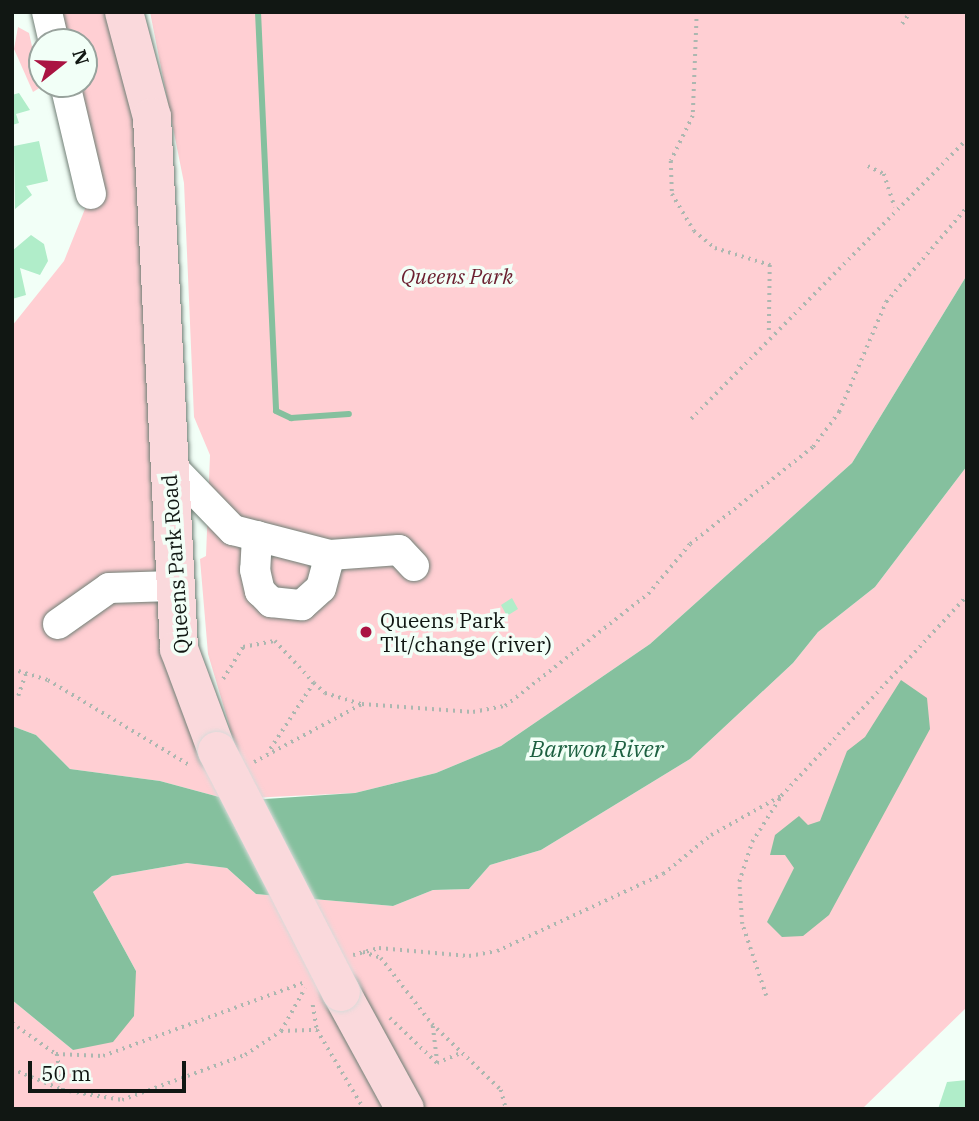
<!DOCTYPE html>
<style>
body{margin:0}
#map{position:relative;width:979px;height:1121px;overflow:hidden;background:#f2fff7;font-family:"IBM Plex Serif",serif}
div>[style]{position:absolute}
.green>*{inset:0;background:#ffcfd3}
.water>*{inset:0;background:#85c09e}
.stream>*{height:6px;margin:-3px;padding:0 3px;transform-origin:3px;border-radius:3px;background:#85c09e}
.building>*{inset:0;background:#b0edc9}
.path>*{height:3.5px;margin-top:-1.75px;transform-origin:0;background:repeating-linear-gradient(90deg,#acb7b0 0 2px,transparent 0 7px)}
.roads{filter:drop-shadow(0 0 2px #717f76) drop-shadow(0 0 2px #717f76)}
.minor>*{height:30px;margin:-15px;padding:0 15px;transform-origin:15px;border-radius:15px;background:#fff}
.major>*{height:38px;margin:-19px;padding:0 19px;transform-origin:19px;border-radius:19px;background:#fad9dc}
.bridges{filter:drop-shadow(0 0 2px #d9dad9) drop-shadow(0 0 2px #d9dad9)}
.major-bridge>*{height:38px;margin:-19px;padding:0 19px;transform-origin:19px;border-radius:19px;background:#fad9dc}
.dots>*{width:19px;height:19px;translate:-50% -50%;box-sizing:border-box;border:4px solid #f2fff7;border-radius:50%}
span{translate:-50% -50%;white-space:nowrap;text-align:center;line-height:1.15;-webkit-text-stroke:7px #f2fff7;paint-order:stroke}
.park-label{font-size:21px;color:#6b1f2f;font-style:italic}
.street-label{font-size:21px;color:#111713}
.poi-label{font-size:21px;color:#111713}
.left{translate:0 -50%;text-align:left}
.water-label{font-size:23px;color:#1c6040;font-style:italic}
.frame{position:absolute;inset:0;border:14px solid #111713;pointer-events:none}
.north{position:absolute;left:28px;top:28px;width:70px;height:70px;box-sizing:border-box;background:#f2fff7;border:2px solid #98a29c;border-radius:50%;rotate:72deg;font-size:19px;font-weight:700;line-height:28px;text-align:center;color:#111713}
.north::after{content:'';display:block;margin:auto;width:24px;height:32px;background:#aa1442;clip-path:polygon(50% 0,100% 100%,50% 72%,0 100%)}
.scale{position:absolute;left:28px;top:1061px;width:158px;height:32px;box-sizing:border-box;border:4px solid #111713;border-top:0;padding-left:9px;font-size:21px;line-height:24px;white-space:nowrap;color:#111713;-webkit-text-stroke:5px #f2fff7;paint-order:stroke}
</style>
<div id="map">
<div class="green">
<div style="clip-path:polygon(56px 12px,109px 12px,140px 122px,161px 560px,234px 801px,160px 781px,70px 769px,36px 735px,12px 726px,12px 326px,64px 261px,91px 194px,75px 84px,84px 84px,84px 42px,64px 42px)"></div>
<div style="clip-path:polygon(150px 12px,967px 12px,967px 275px,852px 463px,650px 644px,501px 746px,436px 773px,355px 793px,251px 798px,208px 654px,200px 559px,206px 556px,210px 455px,194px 417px,184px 183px)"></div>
<div style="clip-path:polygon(18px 27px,29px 33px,41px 87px,33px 92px,14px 49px)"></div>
<div style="clip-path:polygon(967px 466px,967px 1007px,862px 1109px,12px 1109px,12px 1000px,73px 1050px,136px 971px,93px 892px,112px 876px,187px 863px,227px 868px,256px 894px,393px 906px,433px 890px,469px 889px,490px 865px,541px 850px,690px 759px,793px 663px,818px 632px,875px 587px)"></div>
</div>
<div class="water">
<div style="clip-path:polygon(967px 275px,967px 466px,875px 587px,818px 632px,793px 663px,690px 759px,541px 850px,490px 865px,469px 889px,433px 890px,393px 906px,256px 894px,227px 868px,187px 863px,112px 876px,93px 892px,136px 971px,134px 1016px,113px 1042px,73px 1050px,12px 1000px,12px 726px,36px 735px,70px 769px,160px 781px,234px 801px,355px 793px,436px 773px,501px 746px,650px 644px,852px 463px)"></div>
<div style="clip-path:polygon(901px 680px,927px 698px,930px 729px,829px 915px,803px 936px,782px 937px,767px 922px,794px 868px,785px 855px,770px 855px,775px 835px,799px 816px,808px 825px,820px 821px,847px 751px,865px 737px)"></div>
</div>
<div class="stream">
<div style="left:258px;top:12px;width:399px;rotate:87.4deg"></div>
<div style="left:276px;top:411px;width:17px;rotate:25deg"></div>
<div style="left:291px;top:418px;width:58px;rotate:-3.9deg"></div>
</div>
<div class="building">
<div style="clip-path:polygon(19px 93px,30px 110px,16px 114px,19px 123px,12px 125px,12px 95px)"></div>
<div style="clip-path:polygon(39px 141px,48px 181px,26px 186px,32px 195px,15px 209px,14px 146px)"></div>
<div style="clip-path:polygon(31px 235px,44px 244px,48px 261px,40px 275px,20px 268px,26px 295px,12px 299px,12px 251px)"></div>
<div style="clip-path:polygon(512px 598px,518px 609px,507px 616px,501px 605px)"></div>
<div style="clip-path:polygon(365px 626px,372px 635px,366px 639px,359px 630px)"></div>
<div style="clip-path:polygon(967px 1080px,967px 1109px,938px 1109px,947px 1082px)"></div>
</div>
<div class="path">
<div style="left:697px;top:12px;width:104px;rotate:92.2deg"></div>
<div style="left:693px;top:116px;width:50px;rotate:116.1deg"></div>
<div style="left:671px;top:161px;width:33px;rotate:88deg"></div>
<div style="left:672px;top:194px;width:43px;rotate:59.3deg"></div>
<div style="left:694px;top:231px;width:27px;rotate:39deg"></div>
<div style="left:715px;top:248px;width:58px;rotate:17.2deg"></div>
<div style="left:770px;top:265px;width:70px;rotate:90.8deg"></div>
<div style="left:902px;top:24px;width:14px;rotate:-56deg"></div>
<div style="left:868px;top:166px;width:18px;rotate:27deg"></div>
<div style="left:884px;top:174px;width:35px;rotate:72deg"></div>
<div style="left:691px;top:419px;width:393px;rotate:-45.4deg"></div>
<div style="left:12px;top:669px;width:38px;rotate:17deg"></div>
<div style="left:48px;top:680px;width:167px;rotate:31deg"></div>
<div style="left:223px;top:679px;width:38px;rotate:-58deg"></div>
<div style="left:243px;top:647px;width:33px;rotate:-11deg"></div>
<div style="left:275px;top:641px;width:57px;rotate:47.1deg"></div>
<div style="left:314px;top:683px;width:84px;rotate:123.3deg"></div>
<div style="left:314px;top:683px;width:15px;rotate:42deg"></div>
<div style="left:325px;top:693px;width:39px;rotate:17deg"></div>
<div style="left:18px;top:696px;width:24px;rotate:-71deg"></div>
<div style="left:254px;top:762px;width:123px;rotate:-28.2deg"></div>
<div style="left:362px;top:704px;width:111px;rotate:4.1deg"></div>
<div style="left:473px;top:712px;width:33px;rotate:-11deg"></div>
<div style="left:505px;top:706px;width:182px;rotate:-38.1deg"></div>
<div style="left:648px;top:594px;width:65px;rotate:-50deg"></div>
<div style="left:690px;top:544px;width:157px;rotate:-38.3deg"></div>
<div style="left:813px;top:447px;width:44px;rotate:-53.4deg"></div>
<div style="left:839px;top:412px;width:120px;rotate:-66.9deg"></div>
<div style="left:886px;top:302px;width:125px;rotate:-49.5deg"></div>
<div style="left:363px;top:952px;width:19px;rotate:18deg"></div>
<div style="left:381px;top:958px;width:83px;rotate:52.3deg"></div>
<div style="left:353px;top:955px;width:27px;rotate:-15deg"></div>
<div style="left:379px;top:948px;width:90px;rotate:5.1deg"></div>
<div style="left:469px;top:956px;width:28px;rotate:-10deg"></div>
<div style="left:497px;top:951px;width:183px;rotate:-24.9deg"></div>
<div style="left:663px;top:874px;width:62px;rotate:-39.1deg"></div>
<div style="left:711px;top:835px;width:80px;rotate:-29.1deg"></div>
<div style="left:781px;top:796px;width:273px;rotate:-47.1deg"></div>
<div style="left:766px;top:996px;width:76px;rotate:-108.4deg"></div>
<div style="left:742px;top:924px;width:42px;rotate:-94.1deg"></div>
<div style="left:739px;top:882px;width:42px;rotate:-72deg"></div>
<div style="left:752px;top:842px;width:52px;rotate:-57.5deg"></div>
<div style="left:313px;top:1005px;width:25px;rotate:81deg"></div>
<div style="left:317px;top:1030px;width:92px;rotate:59.3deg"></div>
<div style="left:390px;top:1018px;width:65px;rotate:43.8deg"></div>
<div style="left:437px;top:1063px;width:39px;rotate:-97deg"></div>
<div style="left:432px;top:1024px;width:95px;rotate:43.7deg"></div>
<div style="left:501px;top:1090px;width:20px;rotate:75deg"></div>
<div style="left:12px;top:1023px;width:54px;rotate:35.2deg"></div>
<div style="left:56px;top:1054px;width:47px;rotate:2.4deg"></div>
<div style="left:103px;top:1056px;width:215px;rotate:-20.1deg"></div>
<div style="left:281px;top:1031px;width:36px;rotate:-2deg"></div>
<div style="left:57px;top:1054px;width:36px;rotate:81deg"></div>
<div style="left:437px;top:1063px;width:26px;rotate:-23deg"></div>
<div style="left:12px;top:1069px;width:55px;rotate:22.4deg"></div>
<div style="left:63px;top:1090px;width:60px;rotate:9.6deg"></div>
<div style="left:122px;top:1100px;width:131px;rotate:-20.1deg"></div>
<div style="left:245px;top:1055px;width:43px;rotate:-33.7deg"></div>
<div style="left:281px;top:1031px;width:49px;rotate:-60.8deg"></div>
</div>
<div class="roads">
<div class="minor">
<div style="left:47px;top:12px;width:31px;rotate:77deg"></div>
<div style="left:65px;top:84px;width:113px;rotate:76.7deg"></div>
<div style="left:167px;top:462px;width:95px;rotate:45.9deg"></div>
<div style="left:233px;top:530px;width:100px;rotate:14.5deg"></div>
<div style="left:330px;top:555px;width:69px;rotate:-4.1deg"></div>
<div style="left:399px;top:550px;width:22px;rotate:47deg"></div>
<div style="left:257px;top:536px;width:34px;rotate:93deg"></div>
<div style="left:255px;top:570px;width:22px;rotate:77deg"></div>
<div style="left:260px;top:591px;width:16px;rotate:45deg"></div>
<div style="left:271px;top:602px;width:31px;rotate:6deg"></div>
<div style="left:302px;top:605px;width:25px;rotate:-42deg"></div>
<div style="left:321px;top:588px;width:34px;rotate:-75deg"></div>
<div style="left:58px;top:624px;width:62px;rotate:-35.2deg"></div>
<div style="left:109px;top:588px;width:64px;rotate:-1.8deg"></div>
</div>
<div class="major">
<div style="left:124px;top:12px;width:109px;rotate:75.1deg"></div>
<div style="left:152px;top:117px;width:533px;rotate:87.09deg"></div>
<div style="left:179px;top:649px;width:109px;rotate:69.6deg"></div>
<div style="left:341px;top:992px;width:133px;rotate:61.3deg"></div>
</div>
</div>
<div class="bridges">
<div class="major-bridge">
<div style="left:217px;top:751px;width:271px;rotate:62.8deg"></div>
</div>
</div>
<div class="dots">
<div style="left:366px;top:632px;background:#aa1442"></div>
</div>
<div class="park-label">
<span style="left:457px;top:276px">Queens Park</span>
</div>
<div class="street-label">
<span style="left:175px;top:564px;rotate:-94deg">Queens Park Road</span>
</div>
<div class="poi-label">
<span class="left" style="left:380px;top:632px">Queens Park<br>Tlt/change (river)</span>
</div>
<div class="water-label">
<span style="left:597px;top:748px">Barwon River</span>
</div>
<div class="frame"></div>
<div class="north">N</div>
<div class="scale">50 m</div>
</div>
